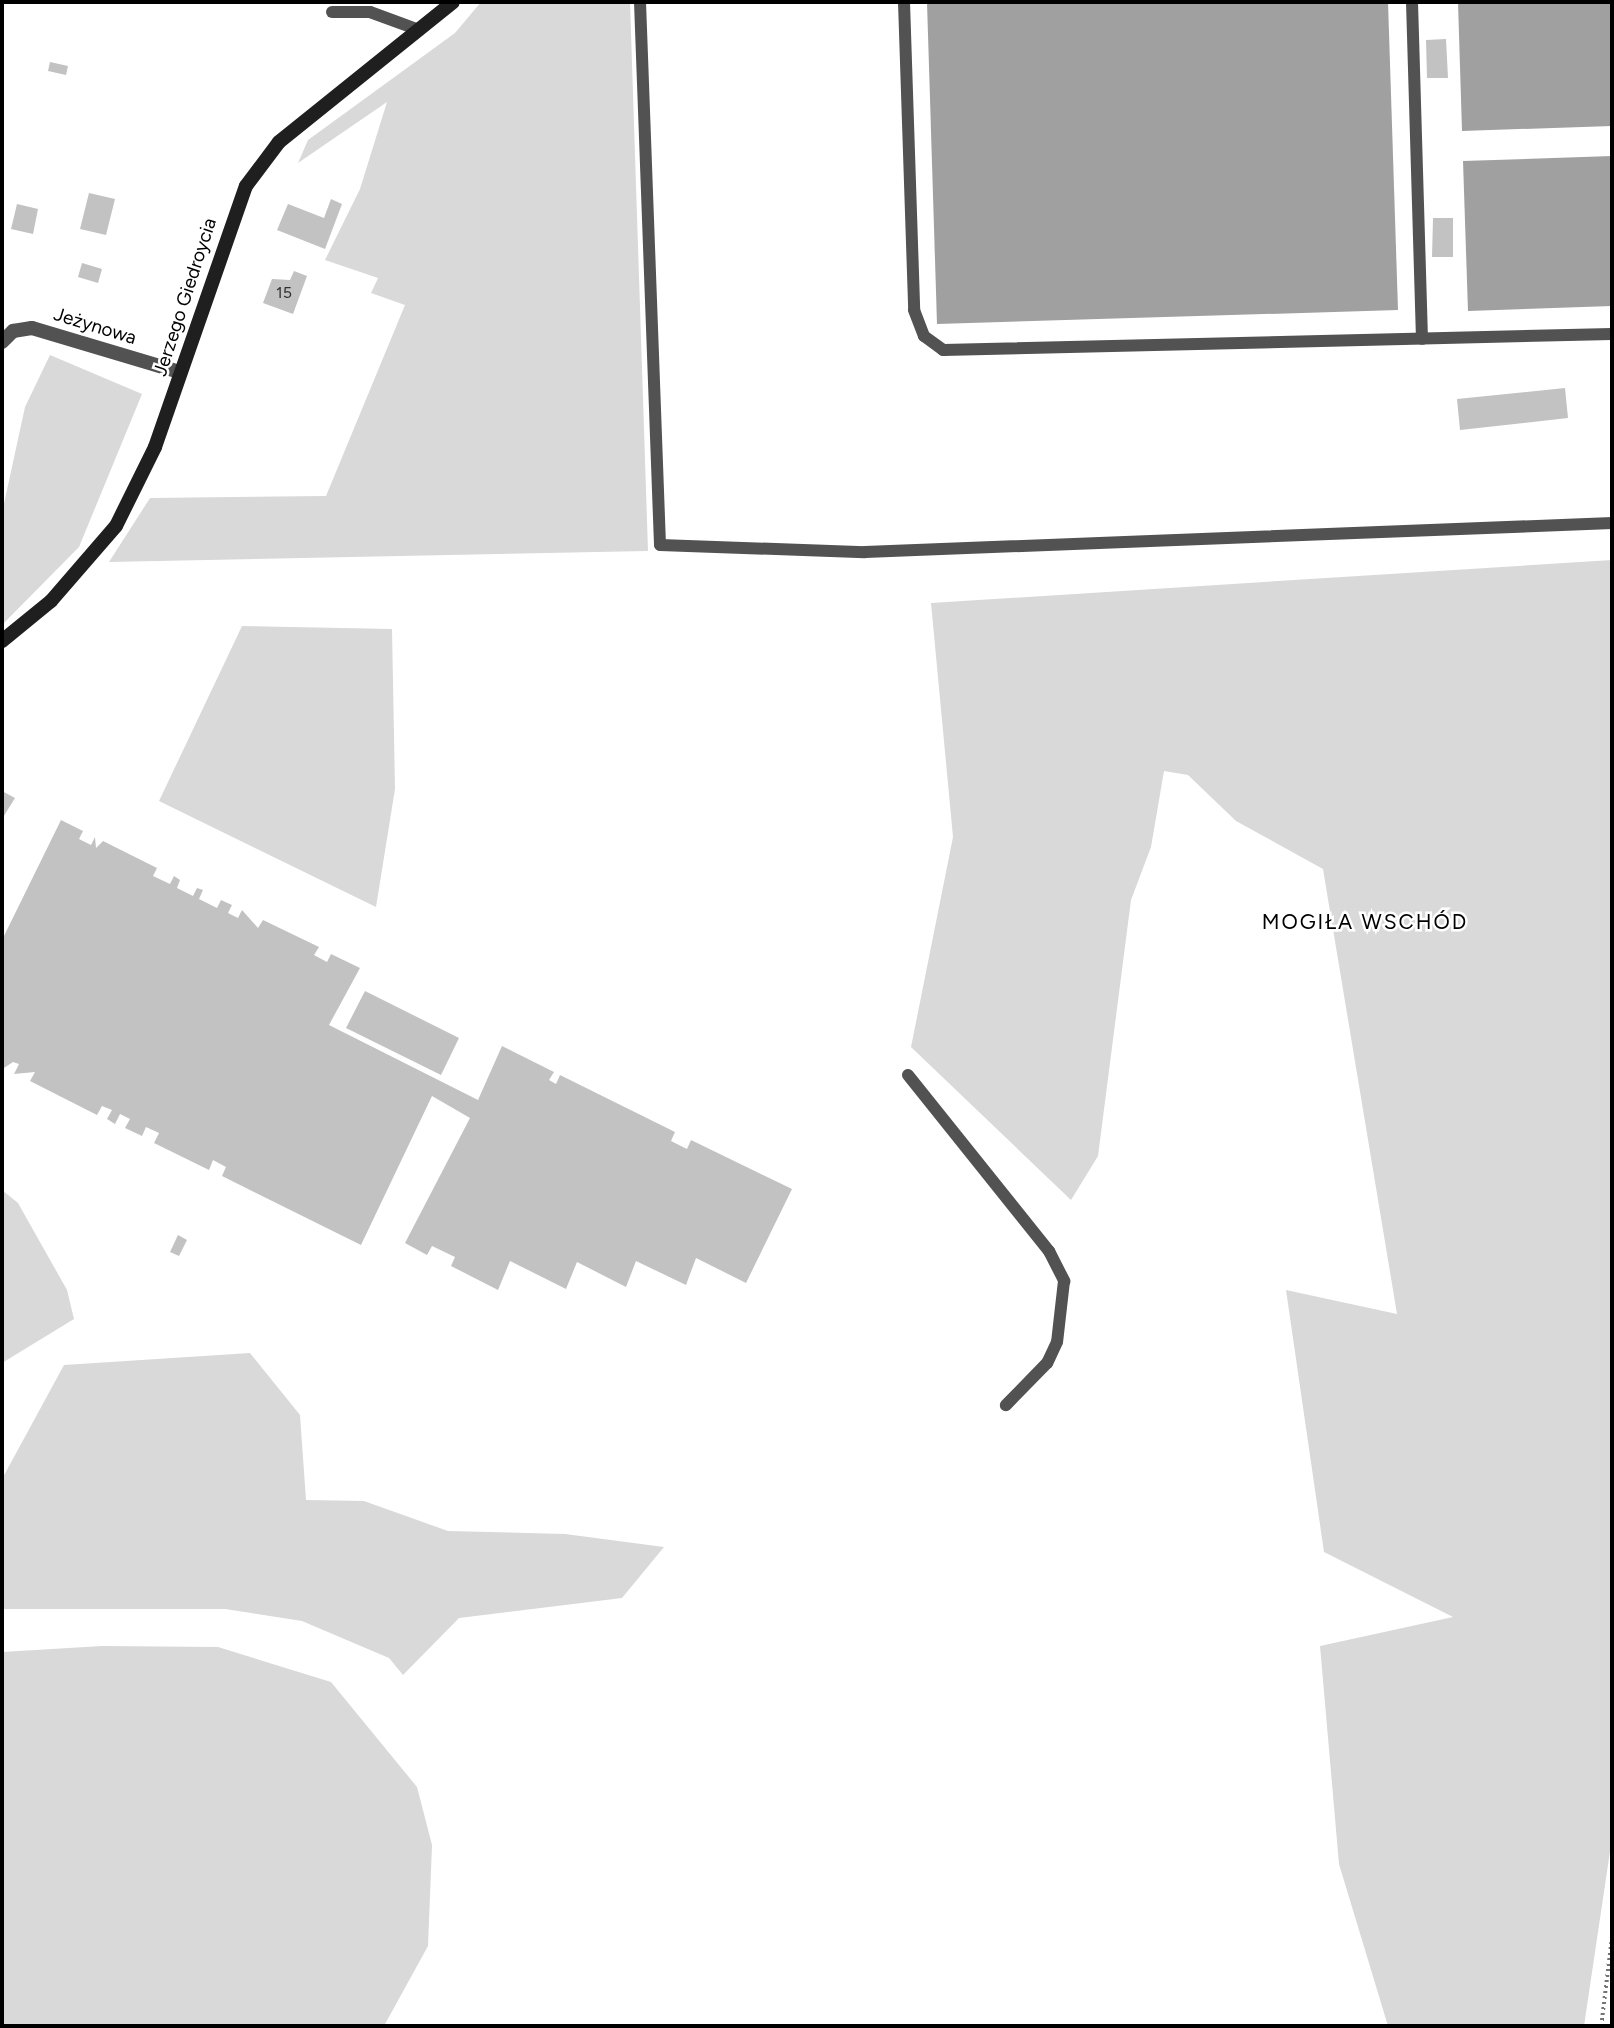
<!DOCTYPE html>
<meta charset="utf-8">
<style>
body{margin:0}
#map{position:relative;width:1614px;height:2028px;overflow:hidden;background:#fff;font-family:Figtree,sans-serif}
div>[style]{position:absolute}
.green>*{inset:0;background:#d9d9d9}
.water>*{inset:0;background:#a0a0a0}
.building>*{inset:0;background:#c2c2c2}
.path>*{height:3.5px;margin-top:-1.75px;transform-origin:0;background:repeating-linear-gradient(90deg,#747474 0 2px,transparent 0 5.5px)}
.lane>*{height:12px;margin:-6px;padding:0 6px;transform-origin:6px;border-radius:6px;background:#525252}
.street>*{height:14px;margin:-7px;padding:0 7px;transform-origin:7px;border-radius:7px;background:#525252}
.secondary>*{height:14px;margin:-7px;padding:0 7px;transform-origin:7px;border-radius:7px;background:#1f1f1f}
span{translate:-50% -50%;white-space:nowrap;text-align:center;line-height:1.15;-webkit-text-stroke:5px #fff;paint-order:stroke}
.number-label{font-size:16px;color:#303030}
.number-label span{-webkit-text-stroke-width:0}
.street-label{font-size:19px;color:#000}
.neighbourhood-label{font-size:21px;color:#000;letter-spacing:2px}
.frame{position:absolute;inset:0;border:4px solid #000;pointer-events:none}
</style>
<div id="map">
<div class="green">
<div style="clip-path:polygon(481px 2px,630px 2px,648px 551px,109px 562px,150px 498px,326px 496px,405px 305px,371px 293px,378px 278px,325px 260px,360px 189px,387px 102px,298px 163px,308px 140px,455px 33px)"></div>
<div style="clip-path:polygon(50px 355px,142px 394px,79px 547px,2px 625px,2px 513px,25px 407px)"></div>
<div style="clip-path:polygon(1612px 560px,1612px 1838px,1584px 2026px,1388px 2026px,1339px 1864px,1320px 1646px,1453px 1617px,1324px 1552px,1286px 1290px,1397px 1314px,1323px 869px,1236px 821px,1188px 775px,1164px 771px,1151px 847px,1131px 900px,1098px 1156px,1071px 1200px,911px 1047px,953px 837px,931px 603px)"></div>
<div style="clip-path:polygon(242px 626px,392px 629px,395px 789px,376px 907px,159px 801px)"></div>
<div style="clip-path:polygon(2px 1190px,18px 1203px,67px 1290px,74px 1319px,2px 1363px)"></div>
<div style="clip-path:polygon(250px 1353px,300px 1415px,306px 1500px,364px 1501px,448px 1531px,565px 1534px,664px 1547px,622px 1598px,459px 1618px,403px 1675px,389px 1658px,302px 1621px,225px 1609px,2px 1609px,2px 1479px,64px 1365px)"></div>
<div style="clip-path:polygon(102px 1646px,218px 1647px,331px 1682px,417px 1787px,432px 1845px,428px 1946px,384px 2026px,2px 2026px,2px 1652px)"></div>
</div>
<div class="water">
<div style="clip-path:polygon(927px 2px,1388px 2px,1398px 310px,937px 324px)"></div>
<div style="clip-path:polygon(1458px 2px,1612px 2px,1612px 126px,1462px 131px)"></div>
<div style="clip-path:polygon(1612px 156px,1612px 306px,1468px 311px,1463px 161px)"></div>
</div>
<div class="building">
<div style="clip-path:polygon(1446px 39px,1448px 78px,1427px 78px,1426px 40px)"></div>
<div style="clip-path:polygon(50px 62px,68px 66px,66px 75px,48px 71px)"></div>
<div style="clip-path:polygon(89px 193px,115px 199px,106px 235px,80px 229px)"></div>
<div style="clip-path:polygon(331px 199px,342px 204px,325px 249px,277px 230px,288px 204px,324px 218px)"></div>
<div style="clip-path:polygon(17px 204px,38px 209px,33px 234px,11px 229px)"></div>
<div style="clip-path:polygon(1433px 218px,1453px 218px,1453px 257px,1432px 257px)"></div>
<div style="clip-path:polygon(82px 263px,102px 269px,98px 283px,78px 277px)"></div>
<div style="clip-path:polygon(294px 271px,307px 276px,293px 314px,263px 303px,272px 279px,290px 280px)"></div>
<div style="clip-path:polygon(1565px 388px,1568px 418px,1460px 430px,1457px 399px)"></div>
<div style="clip-path:polygon(2px 791px,15px 798px,2px 819px)"></div>
<div style="clip-path:polygon(61px 820px,83px 831px,79px 839px,91px 845px,95px 837px,96px 848px,103px 841px,157px 868px,153px 876px,170px 884px,174px 876px,180px 880px,177px 888px,193px 896px,197px 888px,203px 890px,199px 899px,217px 908px,221px 900px,232px 905px,228px 913px,238px 918px,242px 910px,258px 928px,263px 920px,319px 947px,314px 955px,327px 962px,331px 954px,360px 968px,329px 1025px,478px 1100px,502px 1046px,554px 1072px,549px 1080px,556px 1084px,560px 1075px,675px 1132px,671px 1141px,687px 1149px,691px 1140px,792px 1189px,746px 1283px,696px 1258px,686px 1285px,636px 1261px,626px 1287px,577px 1262px,566px 1289px,510px 1261px,498px 1290px,451px 1266px,455px 1257px,432px 1246px,427px 1255px,405px 1243px,470px 1118px,432px 1096px,361px 1245px,222px 1176px,226px 1167px,213px 1160px,209px 1170px,154px 1143px,159px 1133px,146px 1127px,142px 1136px,125px 1128px,130px 1119px,120px 1114px,115px 1124px,107px 1119px,112px 1110px,102px 1106px,97px 1115px,30px 1081px,35px 1072px,14px 1074px,19px 1064px,13px 1062px,4px 1068px,2px 940px)"></div>
<div style="clip-path:polygon(365px 991px,459px 1038px,441px 1075px,346px 1028px)"></div>
<div style="clip-path:polygon(178px 1235px,187px 1240px,179px 1256px,170px 1252px)"></div>
</div>
<div class="path">
<div style="left:1601px;top:2026px;width:92px;rotate:-83.1deg"></div>
</div>
<div class="lane">
<div style="left:640px;top:2px;width:543px;rotate:87.89deg"></div>
<div style="left:660px;top:545px;width:205px;rotate:2deg"></div>
<div style="left:865px;top:552px;width:748px;rotate:-2.22deg"></div>
<div style="left:904px;top:2px;width:308px;rotate:88.1deg"></div>
<div style="left:914px;top:310px;width:28px;rotate:69deg"></div>
<div style="left:924px;top:336px;width:24px;rotate:36deg"></div>
<div style="left:943px;top:350px;width:669px;rotate:-1.37deg"></div>
<div style="left:1412px;top:2px;width:337px;rotate:88.3deg"></div>
<div style="left:332px;top:12px;width:38px"></div>
<div style="left:370px;top:12px;width:52px;rotate:20.2deg"></div>
<div style="left:908px;top:1075px;width:226px;rotate:51.3deg"></div>
<div style="left:1049px;top:1251px;width:34px;rotate:63deg"></div>
<div style="left:1064px;top:1281px;width:61px;rotate:96.5deg"></div>
<div style="left:1057px;top:1342px;width:23px;rotate:115deg"></div>
<div style="left:1047px;top:1363px;width:59px;rotate:134.3deg"></div>
</div>
<div class="street">
<div style="left:2px;top:342px;width:16px;rotate:-45deg"></div>
<div style="left:13px;top:331px;width:19px;rotate:-9deg"></div>
<div style="left:32px;top:328px;width:154px;rotate:16.6deg"></div>
</div>
<div class="secondary">
<div style="left:2px;top:641px;width:63px;rotate:-39.2deg"></div>
<div style="left:51px;top:601px;width:99px;rotate:-49.1deg"></div>
<div style="left:116px;top:526px;width:88px;rotate:-63.7deg"></div>
<div style="left:155px;top:447px;width:276px;rotate:-70.8deg"></div>
<div style="left:246px;top:186px;width:55px;rotate:-53.1deg"></div>
<div style="left:279px;top:142px;width:223px;rotate:-38.8deg"></div>
</div>
<div class="number-label">
<span style="left:284px;top:293px">15</span>
</div>
<div class="street-label">
<span style="left:185px;top:297px;rotate:-72deg">Jerzego Giedroycia</span>
<span style="left:95px;top:326px;rotate:17deg">Jeżynowa</span>
</div>
<div class="neighbourhood-label">
<span style="left:1365px;top:922px">MOGIŁA WSCHÓD</span>
</div>
<div class="frame"></div>
</div>
